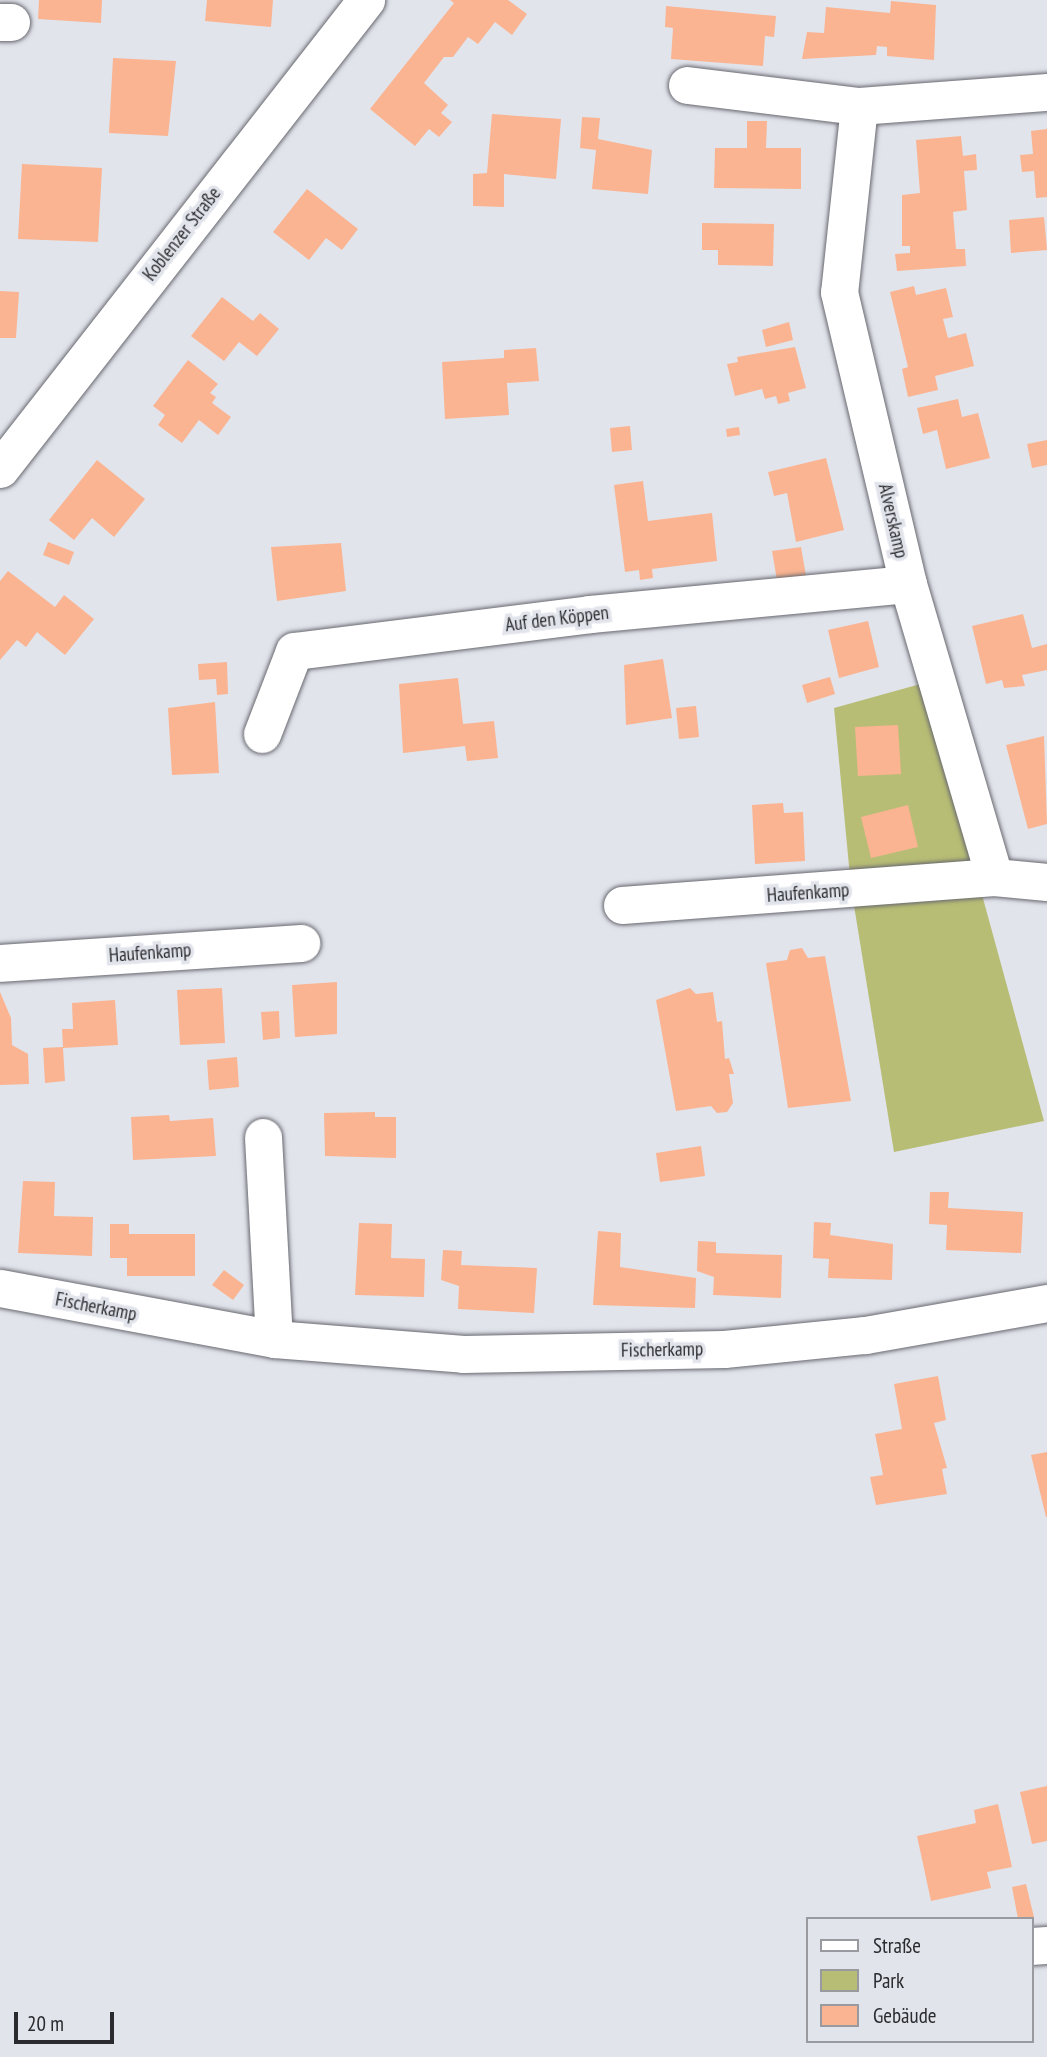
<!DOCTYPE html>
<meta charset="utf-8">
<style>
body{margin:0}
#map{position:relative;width:1047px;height:2057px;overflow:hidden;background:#e2e4ec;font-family:"PT Sans Narrow",sans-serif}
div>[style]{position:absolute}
.green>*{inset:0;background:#b8bd75}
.building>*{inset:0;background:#fab491}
.roads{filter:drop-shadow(0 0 2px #686970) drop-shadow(0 0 2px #686970)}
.minor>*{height:37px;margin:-18.5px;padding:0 18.5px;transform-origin:18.5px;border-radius:18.5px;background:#fff}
span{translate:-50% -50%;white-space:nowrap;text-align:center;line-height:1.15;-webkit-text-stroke:7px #e2e4ec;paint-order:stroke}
.street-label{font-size:19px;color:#2a2b2e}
.legend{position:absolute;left:806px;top:1917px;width:228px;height:126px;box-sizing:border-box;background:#e2e4ec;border:2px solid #989aa0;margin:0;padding:9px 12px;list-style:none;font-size:21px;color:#2a2b2e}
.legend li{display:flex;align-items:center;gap:14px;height:35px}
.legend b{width:35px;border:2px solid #989aa0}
.scale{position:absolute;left:14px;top:2012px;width:100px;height:32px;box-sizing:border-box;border:4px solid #2a2b2e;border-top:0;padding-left:9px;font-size:21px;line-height:24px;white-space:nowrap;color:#2a2b2e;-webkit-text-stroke:5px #e2e4ec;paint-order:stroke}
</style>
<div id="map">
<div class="green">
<div style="clip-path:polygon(924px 683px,1044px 1121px,894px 1152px,851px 887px,834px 708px)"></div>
</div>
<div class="building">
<div style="clip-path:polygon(39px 0,102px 0,101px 23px,38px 19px)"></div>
<div style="clip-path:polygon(207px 0,273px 0,271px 27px,205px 21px)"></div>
<div style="clip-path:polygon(450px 0,508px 0,527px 14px,512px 35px,495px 22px,478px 44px,468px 37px,453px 57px,444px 57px,424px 83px,448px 105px,441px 113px,452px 122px,439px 137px,429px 129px,415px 146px,370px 109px,454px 3px)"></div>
<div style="clip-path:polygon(891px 1px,936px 5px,934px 60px,887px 56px,887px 47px,877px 46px,876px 55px,802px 59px,807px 32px,824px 33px,826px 7px,890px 13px)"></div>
<div style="clip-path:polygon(666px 6px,776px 16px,774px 37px,765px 36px,763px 66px,671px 59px,673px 28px,665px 27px)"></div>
<div style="clip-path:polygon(113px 58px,176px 61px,168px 136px,109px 133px)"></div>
<div style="clip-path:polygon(492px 114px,561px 119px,556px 179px,504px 174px,504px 207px,473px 206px,473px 174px,487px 173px)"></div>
<div style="clip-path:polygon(582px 117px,600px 118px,598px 139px,652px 150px,648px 194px,592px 189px,596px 150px,580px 148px)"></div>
<div style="clip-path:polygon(747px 121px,767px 121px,766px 148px,801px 148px,801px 189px,714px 188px,715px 148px,747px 148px)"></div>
<div style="clip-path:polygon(1047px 129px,1047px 197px,1036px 198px,1034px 171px,1022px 172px,1020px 155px,1033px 154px,1031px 131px)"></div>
<div style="clip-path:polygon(961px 136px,963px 156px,976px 154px,977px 170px,964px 171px,967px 210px,953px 212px,956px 249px,965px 249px,966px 266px,897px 271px,895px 254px,910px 253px,910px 246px,902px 246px,902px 195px,920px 193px,916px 140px)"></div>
<div style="clip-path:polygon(22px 164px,102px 168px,98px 242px,18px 239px)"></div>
<div style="clip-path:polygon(307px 189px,358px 229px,342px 250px,326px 238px,309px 260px,273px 232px)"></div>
<div style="clip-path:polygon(1044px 217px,1047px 250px,1011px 253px,1009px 220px)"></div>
<div style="clip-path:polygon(702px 223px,774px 224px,773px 266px,718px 265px,718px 250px,702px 250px)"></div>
<div style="clip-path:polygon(914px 286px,916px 295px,946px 288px,953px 317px,943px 319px,948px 338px,966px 333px,974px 366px,935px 376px,938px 390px,908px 397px,902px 369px,908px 367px,890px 292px)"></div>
<div style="clip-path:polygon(0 291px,19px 292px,16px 338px,0 338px)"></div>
<div style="clip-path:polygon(222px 297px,253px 321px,260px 313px,279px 329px,257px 356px,239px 342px,224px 361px,191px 336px)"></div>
<div style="clip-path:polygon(789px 322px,793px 340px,766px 347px,762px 330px)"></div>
<div style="clip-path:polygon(795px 347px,806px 388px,788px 393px,790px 401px,778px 404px,776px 396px,765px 399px,762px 389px,735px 396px,727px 364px,738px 362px,737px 357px)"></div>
<div style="clip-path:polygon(536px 348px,539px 381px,507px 383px,509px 415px,445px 419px,442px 362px,504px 358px,504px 350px)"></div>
<div style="clip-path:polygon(188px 360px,218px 384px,210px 393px,216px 397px,212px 403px,231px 417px,218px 435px,199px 420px,182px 443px,158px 425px,165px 415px,153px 406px)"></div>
<div style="clip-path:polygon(958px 399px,962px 417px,978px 413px,990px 458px,946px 469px,937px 430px,923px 434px,917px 408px)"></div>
<div style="clip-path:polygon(630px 426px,632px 450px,612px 452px,610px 428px)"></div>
<div style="clip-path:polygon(739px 427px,740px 435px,727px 437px,726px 429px)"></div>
<div style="clip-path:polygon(1047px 440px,1047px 465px,1032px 468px,1027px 444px)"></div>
<div style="clip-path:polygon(826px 458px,844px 530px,796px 542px,787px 493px,774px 496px,768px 472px)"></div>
<div style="clip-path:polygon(97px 460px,145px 499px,114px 537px,92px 518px,74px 540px,49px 520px)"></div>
<div style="clip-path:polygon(643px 481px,648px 521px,712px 513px,717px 561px,652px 569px,653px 578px,640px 580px,639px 570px,625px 572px,614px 485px)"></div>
<div style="clip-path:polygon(48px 542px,74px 552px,69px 565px,43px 555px)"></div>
<div style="clip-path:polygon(341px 543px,346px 591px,277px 601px,271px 547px)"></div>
<div style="clip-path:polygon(801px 547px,806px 576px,777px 580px,772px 551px)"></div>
<div style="clip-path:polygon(8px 571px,55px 607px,64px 595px,94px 619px,65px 655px,37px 632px,26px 647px,17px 640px,0 660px,0 581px)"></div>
<div style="clip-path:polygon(1023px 614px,1032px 648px,1047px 644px,1047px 670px,1022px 675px,1025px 686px,1004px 688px,1002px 680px,986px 684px,972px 626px)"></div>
<div style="clip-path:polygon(868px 621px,879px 667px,839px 678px,828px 630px)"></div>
<div style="clip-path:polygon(663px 659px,672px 718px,626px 725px,624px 665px)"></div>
<div style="clip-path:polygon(227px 662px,228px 694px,217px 695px,216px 679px,199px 680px,198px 664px)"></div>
<div style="clip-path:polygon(830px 677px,835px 694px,807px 703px,802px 685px)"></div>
<div style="clip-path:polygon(458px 678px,463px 724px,494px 721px,498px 758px,467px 761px,465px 746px,403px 753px,399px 684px)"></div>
<div style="clip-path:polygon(215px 702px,219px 773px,172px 775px,168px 708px)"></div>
<div style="clip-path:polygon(696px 706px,699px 737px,679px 739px,676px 708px)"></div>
<div style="clip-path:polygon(898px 725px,901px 774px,858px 776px,855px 727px)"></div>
<div style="clip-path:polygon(1044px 736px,1047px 824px,1028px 829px,1006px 745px)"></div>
<div style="clip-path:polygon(783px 803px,784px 813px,803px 812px,805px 861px,755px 864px,752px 805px)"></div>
<div style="clip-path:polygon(908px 805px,918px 847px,871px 858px,861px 817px)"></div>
<div style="clip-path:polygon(802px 948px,808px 958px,825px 956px,851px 1101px,788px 1108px,766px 963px,787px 960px,790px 950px)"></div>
<div style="clip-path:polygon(337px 982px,337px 1034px,295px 1037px,292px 985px)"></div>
<div style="clip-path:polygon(222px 988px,225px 1043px,180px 1045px,177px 990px)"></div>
<div style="clip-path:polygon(690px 988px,696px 994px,713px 992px,717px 1022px,722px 1021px,725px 1059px,729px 1058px,734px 1074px,729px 1074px,733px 1103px,727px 1112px,717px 1113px,711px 1106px,676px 1111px,656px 1000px)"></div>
<div style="clip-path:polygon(0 992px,11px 1018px,12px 1045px,28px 1054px,29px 1084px,0 1085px)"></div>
<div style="clip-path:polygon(115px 1000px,118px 1045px,63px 1048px,65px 1081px,45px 1083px,43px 1048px,63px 1047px,62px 1029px,73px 1029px,72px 1003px)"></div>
<div style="clip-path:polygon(279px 1011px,280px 1038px,263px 1040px,261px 1012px)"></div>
<div style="clip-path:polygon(237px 1057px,239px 1087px,209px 1090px,207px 1060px)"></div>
<div style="clip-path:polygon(375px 1112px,375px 1117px,396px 1117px,396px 1158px,325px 1156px,324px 1113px)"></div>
<div style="clip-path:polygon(169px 1115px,170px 1121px,213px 1118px,216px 1156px,133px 1160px,131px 1117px)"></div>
<div style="clip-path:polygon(701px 1146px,705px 1176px,660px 1182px,656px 1153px)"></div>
<div style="clip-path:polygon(23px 1181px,55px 1182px,54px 1216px,93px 1217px,92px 1256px,18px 1253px)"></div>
<div style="clip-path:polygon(930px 1192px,949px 1192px,948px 1208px,1023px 1212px,1021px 1253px,946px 1250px,947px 1225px,929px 1224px)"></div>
<div style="clip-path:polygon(814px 1222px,831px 1223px,830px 1235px,893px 1244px,892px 1280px,828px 1278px,829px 1259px,813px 1258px)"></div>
<div style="clip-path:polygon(359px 1223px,392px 1224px,391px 1258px,425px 1259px,424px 1297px,355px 1295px)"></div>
<div style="clip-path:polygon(110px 1224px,129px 1224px,129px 1234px,195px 1234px,195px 1276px,127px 1276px,127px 1258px,110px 1258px)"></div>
<div style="clip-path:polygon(598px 1231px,621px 1233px,620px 1267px,696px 1278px,695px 1308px,593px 1305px)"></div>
<div style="clip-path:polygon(698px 1241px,716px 1242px,716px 1253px,782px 1255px,781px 1298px,713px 1295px,714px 1277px,697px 1271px)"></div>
<div style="clip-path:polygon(443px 1250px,462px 1251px,461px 1265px,537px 1268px,534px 1313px,458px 1309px,459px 1286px,441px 1280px)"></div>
<div style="clip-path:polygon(224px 1270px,244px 1285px,233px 1300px,212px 1285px)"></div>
<div style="clip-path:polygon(938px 1376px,946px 1420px,934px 1423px,947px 1468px,942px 1469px,947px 1494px,876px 1505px,870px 1477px,883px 1475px,875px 1434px,902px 1429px,894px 1384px)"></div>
<div style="clip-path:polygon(1047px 1452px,1047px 1517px,1046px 1517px,1031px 1455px)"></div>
<div style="clip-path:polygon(1047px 1786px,1047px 1841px,1032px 1844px,1020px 1792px)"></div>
<div style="clip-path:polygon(998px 1804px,1012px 1867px,987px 1872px,991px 1888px,931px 1901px,917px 1836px,976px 1823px,974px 1810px)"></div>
<div style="clip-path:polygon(1026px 1884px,1034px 1917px,1018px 1919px,1012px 1887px)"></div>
</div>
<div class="roads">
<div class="minor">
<div style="left:0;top:22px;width:11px"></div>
<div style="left:687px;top:85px;width:173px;rotate:7deg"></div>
<div style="left:859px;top:106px;width:189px;rotate:-4.3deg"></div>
<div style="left:859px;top:106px;width:187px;rotate:96.1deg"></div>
<div style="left:839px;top:292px;width:300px;rotate:76.7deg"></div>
<div style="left:908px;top:584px;width:305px;rotate:73.6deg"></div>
<div style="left:994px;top:877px;width:53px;rotate:5.4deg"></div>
<div style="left:0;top:469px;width:595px;rotate:-52.03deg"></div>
<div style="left:262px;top:734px;width:89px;rotate:-68.9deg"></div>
<div style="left:294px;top:651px;width:298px;rotate:-7.1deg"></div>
<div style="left:590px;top:614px;width:319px;rotate:-5.4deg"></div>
<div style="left:622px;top:905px;width:373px;rotate:-4.3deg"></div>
<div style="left:0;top:963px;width:302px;rotate:-3.8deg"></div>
<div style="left:263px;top:1137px;width:202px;rotate:86.9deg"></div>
<div style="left:0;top:1288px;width:279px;rotate:10.5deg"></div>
<div style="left:274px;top:1339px;width:190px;rotate:4.5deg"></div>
<div style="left:463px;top:1354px;width:261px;rotate:-1.1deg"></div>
<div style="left:724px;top:1349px;width:142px;rotate:-5.7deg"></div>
<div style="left:865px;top:1335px;width:185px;rotate:-10deg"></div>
<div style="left:1031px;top:1946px;width:16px;rotate:-4deg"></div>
</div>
</div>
<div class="street-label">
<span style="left:182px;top:234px;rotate:-52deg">Koblenzer Straße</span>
<span style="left:893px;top:521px;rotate:77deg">Alverskamp</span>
<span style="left:557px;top:619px;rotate:-7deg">Auf den Köppen</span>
<span style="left:808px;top:893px;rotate:-4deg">Haufenkamp</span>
<span style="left:150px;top:953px;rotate:-4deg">Haufenkamp</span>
<span style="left:96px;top:1307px;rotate:11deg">Fischerkamp</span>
<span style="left:662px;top:1350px;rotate:-1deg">Fischerkamp</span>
</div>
<ul class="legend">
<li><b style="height:9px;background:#fff"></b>Straße</li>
<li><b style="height:19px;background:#b8bd75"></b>Park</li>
<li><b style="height:19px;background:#fab491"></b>Gebäude</li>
</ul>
<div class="scale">20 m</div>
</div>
